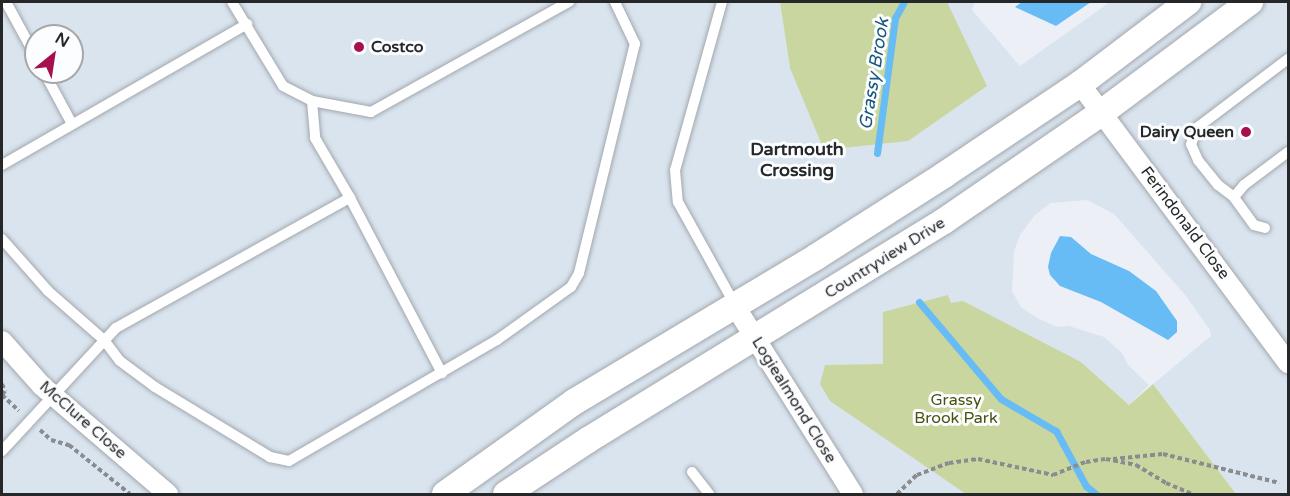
<!DOCTYPE html>
<style>
body{margin:0}
#map{position:relative;width:1290px;height:496px;overflow:hidden;background:#ecf0f6;font-family:"Varela Round",sans-serif}
div>[style]{position:absolute}
.built>*{inset:0;background:#d9e4ef}
.green>*{inset:0;background:#cad69f}
.water>*{inset:0;background:#67bcf5}
.stream>*{height:7px;margin:-3.5px;padding:0 3.5px;transform-origin:3.5px;border-radius:3.5px;background:#67bcf5}
.path>*{height:4px;margin-top:-2px;transform-origin:0;background:repeating-linear-gradient(90deg,#8a8c90 0 4.5px,transparent 0 7.5px)}
.roads{filter:drop-shadow(0 0 2px #a3a7ac) drop-shadow(0 0 2px #a3a7ac)}
.service>*{height:10px;margin:-5px;padding:0 5px;transform-origin:5px;border-radius:5px;background:#fff}
.minor>*{height:20px;margin:-10px;padding:0 10px;transform-origin:10px;border-radius:10px;background:#fff}
.tertiary>*{height:26px;margin:-13px;padding:0 13px;transform-origin:13px;border-radius:13px;background:#fff}
.dots>*{width:16px;height:16px;translate:-50% -50%;box-sizing:border-box;border:3px solid #fcfdfe;border-radius:50%}
span{translate:-50% -50%;white-space:nowrap;text-align:center;line-height:1.15;-webkit-text-stroke:6px #fcfdfe;paint-order:stroke}
.poi-label{font-size:16px;color:#262729;font-weight:700}
.left{translate:0 -50%;text-align:left}
.right{translate:-100% -50%;text-align:right}
.street-label{font-size:16px;color:#262729}
.park-label{font-size:16px;color:#485210}
.water-label{font-size:18px;color:#18577d;font-style:italic}
.neighbourhood-label{font-size:18px;color:#262729;font-weight:700}
.frame{position:absolute;inset:0;border:3px solid #262729;pointer-events:none}
.north{position:absolute;left:24px;top:24px;width:60px;height:60px;box-sizing:border-box;background:#fcfdfe;border:2px solid #a6a7a9;border-radius:50%;rotate:30deg;font-size:16px;font-weight:700;line-height:24px;text-align:center;color:#262729}
.north::after{content:'';display:block;margin:auto;width:21px;height:27px;background:#a5104d;clip-path:polygon(50% 0,100% 100%,50% 72%,0 100%)}
</style>
<div id="map">
<div class="built">
<div style="clip-path:polygon(evenodd,2px 2px,780px 2px,790px 68px,949px 2px,975px 2px,972px 10px,1020px 66px,1110px 2px,1288px 2px,1288px 494px,1236px 494px,1153px 384px,1211px 336px,1210px 330px,1186px 296px,1114px 214px,1087px 200px,1051px 203px,1035px 215px,1020px 235px,1014px 252px,1012px 291px,1021px 307px,1037px 318px,1057px 327px,1069px 326px,1104px 337px,1122px 353px,1128px 365px,1149px 385px,1129px 405px,1081px 362px,965px 493px,966px 494px,2px 494px,2px 2px,36px 36px,72px 36px,72px 72px,36px 72px,36px 36px)"></div>
</div>
<div class="green">
<div style="clip-path:polygon(780px 2px,949px 2px,948px 4px,987px 86px,908px 141px,824px 150px,790px 68px)"></div>
<div style="clip-path:polygon(948px 295px,951px 303px,963px 301px,1081px 362px,1129px 405px,1153px 384px,1236px 494px,966px 494px,830px 401px,820px 384px,825px 365px,883px 364px,883px 312px)"></div>
</div>
<div class="water">
<div style="clip-path:polygon(1022px 2px,1091px 2px,1056px 26px,1015px 7px)"></div>
<div style="clip-path:polygon(1060px 236px,1071px 237px,1091px 254px,1129px 271px,1156px 291px,1177px 321px,1177px 332px,1168px 340px,1101px 302px,1060px 286px,1050px 275px,1048px 267px,1051px 253px)"></div>
</div>
<div class="stream">
<div style="left:877px;top:153px;width:136px;rotate:-82.4deg"></div>
<div style="left:895px;top:18px;width:18px;rotate:-61deg"></div>
<div style="left:919px;top:302px;width:127px;rotate:49.8deg"></div>
<div style="left:1001px;top:399px;width:64px;rotate:30.2deg"></div>
<div style="left:1056px;top:431px;width:63px;rotate:61.4deg"></div>
<div style="left:1086px;top:486px;width:13px;rotate:39deg"></div>
</div>
<div class="path">
<div style="left:2px;top:384px;width:8px;rotate:67deg"></div>
<div style="left:5px;top:391px;width:5px;rotate:127deg"></div>
<div style="left:2px;top:395px;width:23px;rotate:43deg"></div>
<div style="left:40px;top:430px;width:15px;rotate:42deg"></div>
<div style="left:51px;top:440px;width:19px;rotate:16deg"></div>
<div style="left:69px;top:445px;width:78px;rotate:38.8deg"></div>
<div style="left:1113px;top:459px;width:50px;rotate:-5.7deg"></div>
<div style="left:1163px;top:454px;width:120px;rotate:14deg"></div>
<div style="left:897px;top:494px;width:28px;rotate:-44deg"></div>
<div style="left:917px;top:475px;width:34px;rotate:-21deg"></div>
<div style="left:949px;top:463px;width:29px;rotate:-8deg"></div>
<div style="left:978px;top:459px;width:77px;rotate:12deg"></div>
<div style="left:1053px;top:475px;width:35px;rotate:-22deg"></div>
<div style="left:1086px;top:462px;width:20px;rotate:-9deg"></div>
<div style="left:1106px;top:459px;width:31px;rotate:11deg"></div>
<div style="left:1136px;top:465px;width:35px;rotate:31deg"></div>
<div style="left:1166px;top:483px;width:28px;rotate:23deg"></div>
</div>
<div class="roads">
<div class="service">
<div style="left:6px;top:2px;width:63px;rotate:61.4deg"></div>
<div style="left:232px;top:2px;width:98px;rotate:58.7deg"></div>
<div style="left:283px;top:86px;width:33px;rotate:27deg"></div>
<div style="left:312px;top:101px;width:60px;rotate:10.6deg"></div>
<div style="left:371px;top:112px;width:227px;rotate:-29.1deg"></div>
<div style="left:722px;top:2px;width:174px;rotate:105.6deg"></div>
<div style="left:675px;top:170px;width:32px;rotate:85deg"></div>
<div style="left:678px;top:202px;width:118px;rotate:61deg"></div>
<div style="left:44px;top:72px;width:59px;rotate:61.7deg"></div>
<div style="left:312px;top:101px;width:37px;rotate:85deg"></div>
<div style="left:315px;top:138px;width:69px;rotate:59.7deg"></div>
<div style="left:350px;top:198px;width:198px;rotate:62.3deg"></div>
<div style="left:2px;top:165px;width:283px;rotate:-29.9deg"></div>
<div style="left:1234px;top:197px;width:16px;rotate:-50deg"></div>
<div style="left:1244px;top:185px;width:55px;rotate:-36.9deg"></div>
<div style="left:1265px;top:228px;width:11px;rotate:-165deg"></div>
<div style="left:1254px;top:225px;width:34px;rotate:-126deg"></div>
<div style="left:1234px;top:197px;width:20px;rotate:-143deg"></div>
<div style="left:1218px;top:185px;width:32px;rotate:-129deg"></div>
<div style="left:1198px;top:160px;width:17px;rotate:-114deg"></div>
<div style="left:1191px;top:144px;width:18px;rotate:-68deg"></div>
<div style="left:1198px;top:127px;width:113px;rotate:-37.1deg"></div>
<div style="left:2px;top:239px;width:69px;rotate:48.5deg"></div>
<div style="left:48px;top:291px;width:74px;rotate:41.2deg"></div>
<div style="left:104px;top:340px;width:26px;rotate:53deg"></div>
<div style="left:120px;top:361px;width:44px;rotate:36.6deg"></div>
<div style="left:155px;top:387px;width:135px;rotate:31.3deg"></div>
<div style="left:270px;top:457px;width:19px;rotate:12deg"></div>
<div style="left:289px;top:461px;width:241px;rotate:-30.2deg"></div>
<div style="left:497px;top:340px;width:91px;rotate:-35.6deg"></div>
<div style="left:571px;top:287px;width:16px;rotate:-60deg"></div>
<div style="left:579px;top:273px;width:236px;rotate:-76.3deg"></div>
<div style="left:635px;top:44px;width:47px;rotate:-115.5deg"></div>
<div style="left:2px;top:451px;width:168px;rotate:-47.2deg"></div>
<div style="left:116px;top:328px;width:268px;rotate:-29.1deg"></div>
<div style="left:692px;top:472px;width:28px;rotate:52deg"></div>
</div>
<div class="minor">
<div style="left:1080px;top:84px;width:348px;rotate:53.3deg"></div>
<div style="left:735px;top:306px;width:222px;rotate:57.9deg"></div>
<div style="left:2px;top:341px;width:60px;rotate:48.4deg"></div>
<div style="left:42px;top:386px;width:166px;rotate:40.6deg"></div>
</div>
<div class="tertiary">
<div style="left:445px;top:494px;width:158px;rotate:-35.5deg"></div>
<div style="left:574px;top:402px;width:282px;rotate:-30.9deg"></div>
<div style="left:816px;top:257px;width:152px;rotate:-32.6deg"></div>
<div style="left:944px;top:175px;width:164px;rotate:-33.8deg"></div>
<div style="left:1080px;top:84px;width:136px;rotate:-37.2deg"></div>
<div style="left:506px;top:494px;width:98px;rotate:-33.4deg"></div>
<div style="left:588px;top:440px;width:418px;rotate:-31.6deg"></div>
<div style="left:944px;top:221px;width:191px;rotate:-34.5deg"></div>
<div style="left:1101px;top:113px;width:186px;rotate:-36.7deg"></div>
</div>
</div>
<div class="dots">
<div style="left:359px;top:47px;background:#a5104d"></div>
<div style="left:1246px;top:132px;background:#a5104d"></div>
</div>
<div class="poi-label">
<span class="left" style="left:371px;top:47px">Costco</span>
<span class="right" style="left:1234px;top:132px">Dairy Queen</span>
</div>
<div class="street-label">
<span style="left:1185px;top:223px;rotate:53deg">Ferindonald Close</span>
<span style="left:885px;top:258px;rotate:-32deg">Countryview Drive</span>
<span style="left:794px;top:400px;rotate:58deg">Logiealmond Close</span>
<span style="left:83px;top:420px;rotate:41deg">McClure Close</span>
</div>
<div class="park-label">
<span style="left:956px;top:409px">Grassy<br>Brook Park</span>
</div>
<div class="water-label">
<span style="left:874px;top:74px;rotate:-81deg">Grassy Brook</span>
</div>
<div class="neighbourhood-label">
<span style="left:797px;top:160px">Dartmouth<br>Crossing</span>
</div>
<div class="frame"></div>
<div class="north">N</div>
</div>
